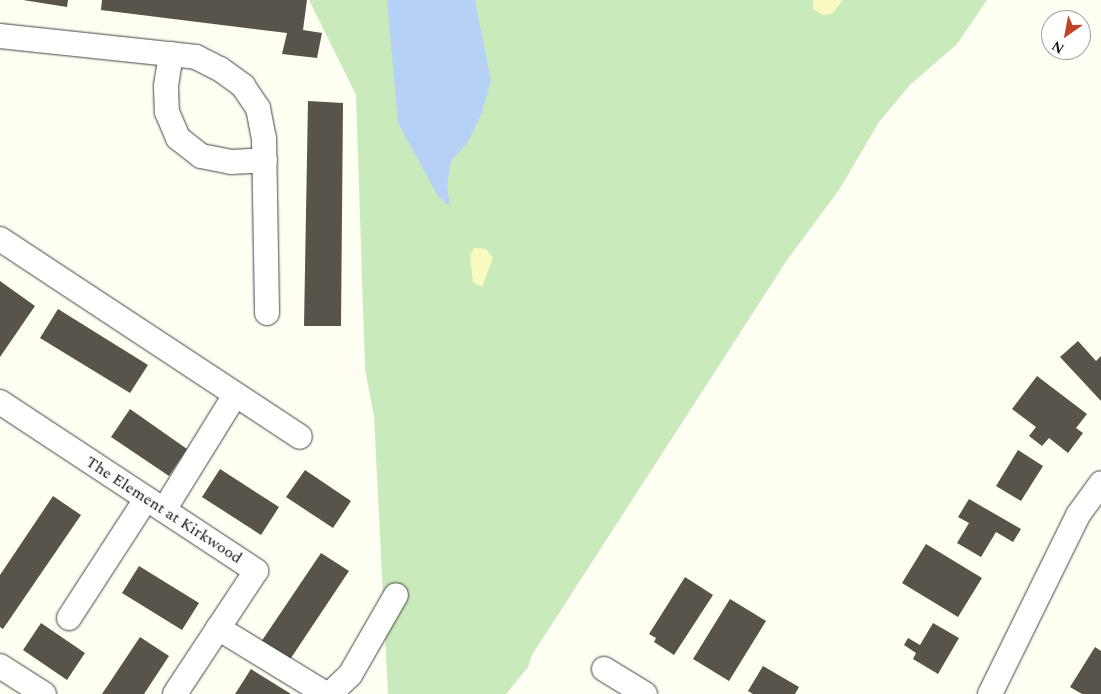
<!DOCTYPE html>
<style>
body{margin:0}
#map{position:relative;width:1101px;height:694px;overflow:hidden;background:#fefff2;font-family:Spectral,serif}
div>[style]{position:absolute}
.green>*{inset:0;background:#c9eabb}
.sand>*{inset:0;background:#f9fabf}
.water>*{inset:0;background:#b7d0f6}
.building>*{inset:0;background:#58544c}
.roads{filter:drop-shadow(0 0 1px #434343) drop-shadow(0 0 1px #434343)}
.street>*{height:24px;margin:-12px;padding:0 12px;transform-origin:12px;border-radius:12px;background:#fff}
span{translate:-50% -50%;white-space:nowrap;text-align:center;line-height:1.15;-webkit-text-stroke:5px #fff;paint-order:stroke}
.street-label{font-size:16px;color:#101010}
.north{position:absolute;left:1041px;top:10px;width:50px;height:50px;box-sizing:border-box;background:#fff;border:1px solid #9f9f9f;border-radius:50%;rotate:213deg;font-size:14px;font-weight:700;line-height:20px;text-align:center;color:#101010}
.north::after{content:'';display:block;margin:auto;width:18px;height:22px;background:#c04427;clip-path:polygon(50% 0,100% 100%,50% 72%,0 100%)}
</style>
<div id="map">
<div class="green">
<div style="clip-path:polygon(309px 0,987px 0,957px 44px,910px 85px,879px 122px,839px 190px,787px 260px,532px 655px,528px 667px,506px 694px,388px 694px,374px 416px,365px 369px,356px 95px)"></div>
</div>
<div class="sand">
<div style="clip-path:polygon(813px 0,843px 0,832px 14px,822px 15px,813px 9px)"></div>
<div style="clip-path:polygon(474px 248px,486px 249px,493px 258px,482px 287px,473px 282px,470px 255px)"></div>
</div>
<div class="water">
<div style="clip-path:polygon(387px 0,475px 0,491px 81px,482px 112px,468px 142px,451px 161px,447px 185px,450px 207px,438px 196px,398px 123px)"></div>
</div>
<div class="building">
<div style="clip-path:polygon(23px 0,68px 0,67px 7px)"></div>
<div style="clip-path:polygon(102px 0,307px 0,303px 30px,322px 33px,317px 58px,282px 54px,287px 33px,101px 10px)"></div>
<div style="clip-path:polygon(308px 101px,343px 103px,341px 326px,304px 326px)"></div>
<div style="clip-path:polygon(0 281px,35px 306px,0 357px)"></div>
<div style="clip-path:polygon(58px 309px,148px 365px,130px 393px,40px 338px)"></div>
<div style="clip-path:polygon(1078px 341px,1096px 361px,1101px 356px,1101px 401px,1060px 357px)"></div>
<div style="clip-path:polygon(1037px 376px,1087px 414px,1076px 428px,1083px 433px,1068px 453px,1049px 438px,1042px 446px,1029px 436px,1036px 427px,1012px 409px)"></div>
<div style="clip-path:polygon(130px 409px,187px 449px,169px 476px,111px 437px)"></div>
<div style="clip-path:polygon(1018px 450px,1043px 466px,1021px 501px,996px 486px)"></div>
<div style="clip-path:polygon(220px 469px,279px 507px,261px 535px,202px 497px)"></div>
<div style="clip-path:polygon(305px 470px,351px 501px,333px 528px,286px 497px)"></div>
<div style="clip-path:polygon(53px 496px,81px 515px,3px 629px,0 627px,0 575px)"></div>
<div style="clip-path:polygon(969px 499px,1021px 529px,1013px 542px,996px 532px,981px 557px,957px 543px,969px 523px,958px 517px)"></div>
<div style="clip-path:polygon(926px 544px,982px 578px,958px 617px,902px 583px)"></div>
<div style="clip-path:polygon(321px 553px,349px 571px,289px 661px,261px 642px)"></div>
<div style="clip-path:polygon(139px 566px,199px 603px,182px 630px,122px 593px)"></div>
<div style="clip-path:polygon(685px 577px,713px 595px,674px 655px,654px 642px,656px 638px,649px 634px)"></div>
<div style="clip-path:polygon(730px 599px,766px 621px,729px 681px,693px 659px)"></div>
<div style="clip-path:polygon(41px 623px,85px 653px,67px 680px,23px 650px)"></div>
<div style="clip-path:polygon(933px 623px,959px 638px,938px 674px,913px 659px,916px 653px,904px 645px,908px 638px,920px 645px)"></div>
<div style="clip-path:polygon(140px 637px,169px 656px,144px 694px,102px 694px)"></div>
<div style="clip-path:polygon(1095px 647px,1101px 651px,1101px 694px,1082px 694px,1070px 687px)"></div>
<div style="clip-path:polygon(763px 666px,799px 687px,795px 694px,753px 694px,748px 691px)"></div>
<div style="clip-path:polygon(251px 669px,291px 694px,235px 694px)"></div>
</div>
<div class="roads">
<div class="street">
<div style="left:0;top:36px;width:197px;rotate:6.1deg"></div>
<div style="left:196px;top:57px;width:27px;rotate:27deg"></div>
<div style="left:220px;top:69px;width:29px;rotate:36deg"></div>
<div style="left:243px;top:86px;width:27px;rotate:56deg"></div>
<div style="left:258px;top:108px;width:31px;rotate:79deg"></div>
<div style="left:264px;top:138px;width:175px;rotate:89deg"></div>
<div style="left:171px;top:54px;width:33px;rotate:99deg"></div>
<div style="left:166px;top:87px;width:25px;rotate:88deg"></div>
<div style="left:167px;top:112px;width:28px;rotate:67deg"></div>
<div style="left:178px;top:138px;width:29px;rotate:38deg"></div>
<div style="left:201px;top:156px;width:31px;rotate:11deg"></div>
<div style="left:231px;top:162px;width:34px;rotate:-3deg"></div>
<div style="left:0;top:239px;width:359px;rotate:33.4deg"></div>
<div style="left:0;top:402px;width:307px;rotate:33.4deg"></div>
<div style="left:256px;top:571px;width:147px;rotate:123.4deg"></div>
<div style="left:164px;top:510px;width:135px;rotate:-58.3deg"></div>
<div style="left:69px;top:618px;width:142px;rotate:-57.1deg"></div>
<div style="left:218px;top:628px;width:127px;rotate:31.4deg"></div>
<div style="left:0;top:666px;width:52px;rotate:32.5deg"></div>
<div style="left:604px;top:669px;width:48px;rotate:31.4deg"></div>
<div style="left:330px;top:694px;width:28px;rotate:-44deg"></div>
<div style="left:350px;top:675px;width:92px;rotate:-60.1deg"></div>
<div style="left:990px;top:694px;width:199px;rotate:-63.8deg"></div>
<div style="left:1078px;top:515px;width:39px;rotate:-54deg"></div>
</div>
</div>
<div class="street-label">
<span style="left:164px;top:510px;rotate:33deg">The Element at Kirkwood</span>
</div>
<div class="north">N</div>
</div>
